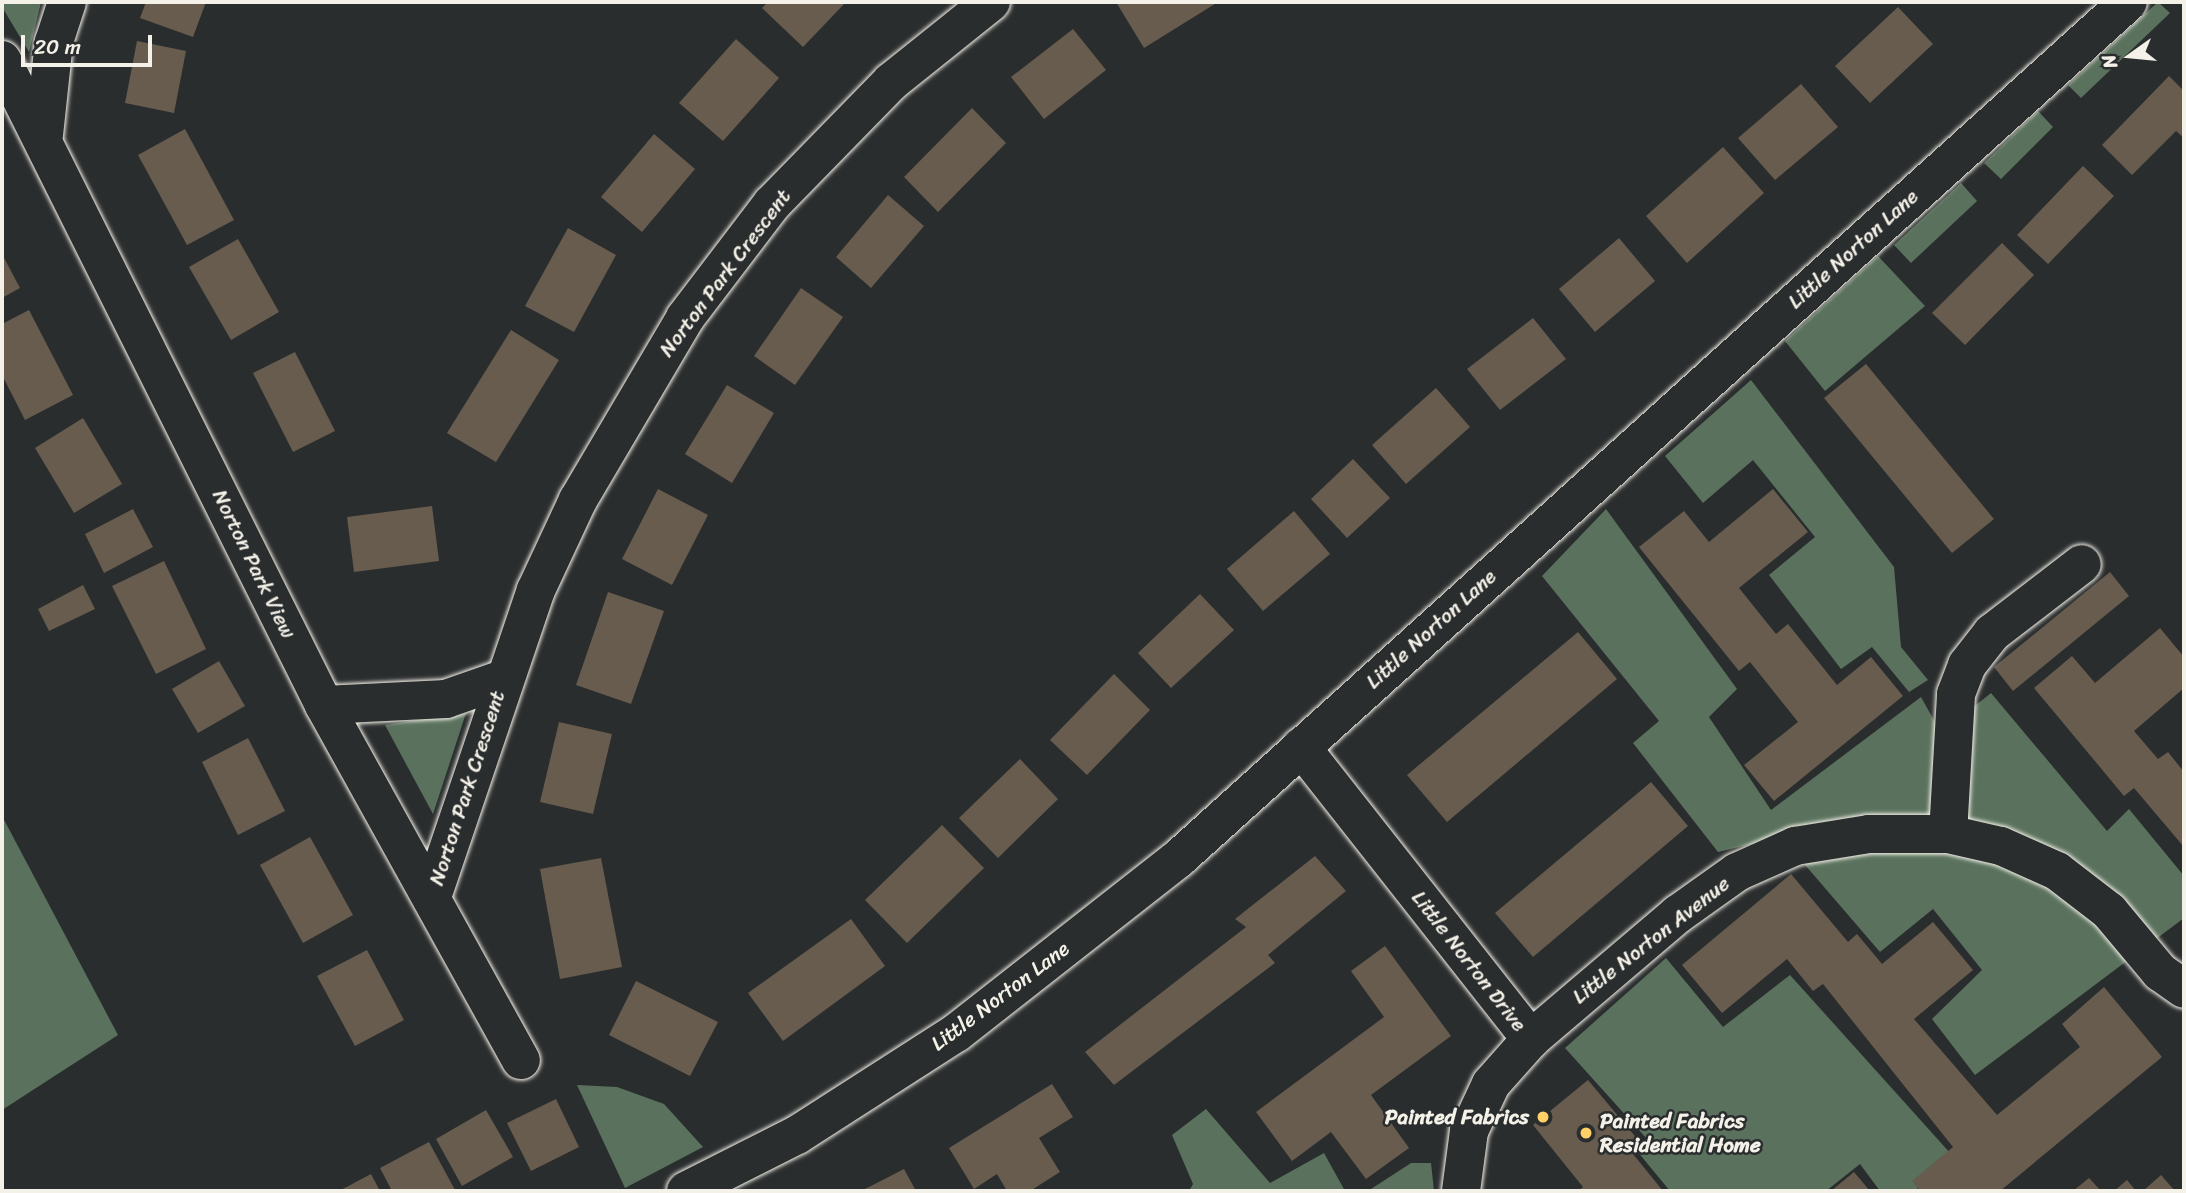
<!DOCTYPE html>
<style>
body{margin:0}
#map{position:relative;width:2186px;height:1193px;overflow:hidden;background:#2a2d2e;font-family:Sriracha,sans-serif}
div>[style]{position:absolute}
.green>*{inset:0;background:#59715d}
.building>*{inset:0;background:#675c4e}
.roads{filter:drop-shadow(0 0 2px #f4f1e8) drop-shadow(0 0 2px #f4f1e8)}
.minor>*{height:38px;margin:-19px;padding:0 19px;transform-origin:19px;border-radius:19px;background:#2a2d2e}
.dots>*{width:19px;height:19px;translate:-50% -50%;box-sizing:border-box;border:4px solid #2a2d2e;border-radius:50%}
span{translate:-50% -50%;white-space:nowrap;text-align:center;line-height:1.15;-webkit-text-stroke:5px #2a2d2e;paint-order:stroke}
.street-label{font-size:21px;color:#f4f1e8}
.poi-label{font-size:21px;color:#f4f1e8;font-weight:700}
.right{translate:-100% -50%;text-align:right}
.left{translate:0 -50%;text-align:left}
.frame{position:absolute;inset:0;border:4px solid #f4f1e8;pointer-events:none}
.north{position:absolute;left:2095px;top:21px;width:70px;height:70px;-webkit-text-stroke:5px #2a2d2e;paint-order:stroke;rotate:255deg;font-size:19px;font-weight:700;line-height:28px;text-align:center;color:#f4f1e8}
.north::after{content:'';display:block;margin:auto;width:24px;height:32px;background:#f4f1e8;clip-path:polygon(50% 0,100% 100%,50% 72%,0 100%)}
.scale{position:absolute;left:21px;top:35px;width:131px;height:32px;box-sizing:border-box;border:4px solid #f4f1e8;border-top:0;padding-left:9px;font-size:21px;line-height:24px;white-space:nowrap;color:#f4f1e8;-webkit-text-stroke:5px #2a2d2e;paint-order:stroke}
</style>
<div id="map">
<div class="green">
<div style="clip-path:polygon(2px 2px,41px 2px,29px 52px,2px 7px)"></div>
<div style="clip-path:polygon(2158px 2px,2170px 13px,2081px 98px,2068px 85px)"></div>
<div style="clip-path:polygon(2038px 111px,2053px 127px,2001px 179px,1984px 163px)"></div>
<div style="clip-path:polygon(1961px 183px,1977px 201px,1911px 263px,1894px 245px)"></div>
<div style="clip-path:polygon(1878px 256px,1925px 306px,1825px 391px,1785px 341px)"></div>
<div style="clip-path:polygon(1751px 380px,1894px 567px,1901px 647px,1928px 680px,1909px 692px,1872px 647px,1841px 669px,1769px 575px,1815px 537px,1753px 460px,1703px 503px,1665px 456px)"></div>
<div style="clip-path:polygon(1606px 509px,1737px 689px,1709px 717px,1771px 810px,1921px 697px,1941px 733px,1991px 693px,2107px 831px,2129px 809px,2184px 876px,2184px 918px,1975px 1075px,1932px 1019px,1982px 970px,1933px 909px,1880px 952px,1781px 837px,1718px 852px,1633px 743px,1659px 721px,1542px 576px)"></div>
<div style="clip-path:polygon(466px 713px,433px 814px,385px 725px)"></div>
<div style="clip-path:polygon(2px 816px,118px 1035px,2px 1110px)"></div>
<div style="clip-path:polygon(1666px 958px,1723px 1027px,1790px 975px,1951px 1154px,1915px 1191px,1880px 1191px,1860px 1164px,1826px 1191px,1670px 1191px,1637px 1151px,1647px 1139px,1565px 1048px)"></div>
<div style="clip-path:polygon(577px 1085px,617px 1087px,664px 1104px,703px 1147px,625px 1188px)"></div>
<div style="clip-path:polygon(1206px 1109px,1270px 1183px,1324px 1153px,1345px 1191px,1189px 1191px,1193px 1184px,1172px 1135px)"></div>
<div style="clip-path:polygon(1411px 1163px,1431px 1163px,1434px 1191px,1368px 1191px)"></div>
</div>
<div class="building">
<div style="clip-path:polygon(146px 2px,206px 2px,193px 37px,140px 18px)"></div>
<div style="clip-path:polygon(768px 2px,846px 2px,803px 47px,762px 8px)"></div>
<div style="clip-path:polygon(1116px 2px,1218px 2px,1144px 48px)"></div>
<div style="clip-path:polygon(1898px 7px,1933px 44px,1870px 103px,1835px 66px)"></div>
<div style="clip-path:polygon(1073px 29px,1106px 70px,1044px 119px,1011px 77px)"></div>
<div style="clip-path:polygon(736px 39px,779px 78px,723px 141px,679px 103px)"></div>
<div style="clip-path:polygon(137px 41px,186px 51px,174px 113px,125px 103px)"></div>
<div style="clip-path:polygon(2169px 76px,2184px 91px,2184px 138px,2176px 131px,2132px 175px,2102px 145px)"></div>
<div style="clip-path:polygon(1801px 84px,1838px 127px,1775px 180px,1738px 138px)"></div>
<div style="clip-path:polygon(972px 108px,1006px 143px,938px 212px,904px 177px)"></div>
<div style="clip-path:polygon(185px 129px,234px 220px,187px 245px,138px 155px)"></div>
<div style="clip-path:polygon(654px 134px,695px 169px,642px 232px,601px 197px)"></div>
<div style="clip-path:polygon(1723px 147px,1764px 193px,1687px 263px,1646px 216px)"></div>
<div style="clip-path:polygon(2083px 166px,2114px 196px,2048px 264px,2017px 235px)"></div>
<div style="clip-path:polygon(888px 195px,924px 226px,871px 288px,836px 257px)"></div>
<div style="clip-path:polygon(568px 228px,616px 255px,574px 332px,525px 306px)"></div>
<div style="clip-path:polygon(1619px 238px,1655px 281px,1595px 332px,1559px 289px)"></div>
<div style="clip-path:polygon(238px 239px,279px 312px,231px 340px,189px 267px)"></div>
<div style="clip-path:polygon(2002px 243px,2034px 275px,1965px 345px,1932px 313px)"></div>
<div style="clip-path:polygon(2px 254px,20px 288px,2px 298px)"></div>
<div style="clip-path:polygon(801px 288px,843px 317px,795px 385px,754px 356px)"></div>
<div style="clip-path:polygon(29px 310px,73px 395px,25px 420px,2px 375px,2px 324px)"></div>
<div style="clip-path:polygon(1533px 318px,1566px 359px,1500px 410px,1467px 369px)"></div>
<div style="clip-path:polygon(511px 330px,559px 360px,496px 462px,447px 433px)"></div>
<div style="clip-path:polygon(295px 352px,335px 431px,293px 452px,253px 373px)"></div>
<div style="clip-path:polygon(1866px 364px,1994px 519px,1952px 553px,1824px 398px)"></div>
<div style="clip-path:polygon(727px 385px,774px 413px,732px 483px,685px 454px)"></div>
<div style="clip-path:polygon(1436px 388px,1470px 427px,1406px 484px,1372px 445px)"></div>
<div style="clip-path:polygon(83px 418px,122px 484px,74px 513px,35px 448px)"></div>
<div style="clip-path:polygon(1353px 459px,1390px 498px,1347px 538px,1311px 499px)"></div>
<div style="clip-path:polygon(658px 489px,708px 515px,672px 585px,622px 559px)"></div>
<div style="clip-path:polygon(1773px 489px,1808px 532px,1739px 588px,1776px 634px,1788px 624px,1837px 685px,1871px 657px,1903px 696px,1774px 801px,1744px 765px,1798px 722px,1750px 662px,1739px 671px,1639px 547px,1684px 511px,1709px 542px)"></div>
<div style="clip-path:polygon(432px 506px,439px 561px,354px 572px,347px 517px)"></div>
<div style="clip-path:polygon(133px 509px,153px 547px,104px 573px,85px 534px)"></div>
<div style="clip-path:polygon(1294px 511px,1330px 554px,1263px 611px,1227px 569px)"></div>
<div style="clip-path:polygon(164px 561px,206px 649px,156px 674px,112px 586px)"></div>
<div style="clip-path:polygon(2110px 572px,2129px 596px,2013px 691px,1994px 667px)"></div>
<div style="clip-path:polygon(83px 585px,95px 609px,49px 631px,38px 609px)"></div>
<div style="clip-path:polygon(608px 592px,664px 611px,631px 704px,576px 685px)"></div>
<div style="clip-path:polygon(1200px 594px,1234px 630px,1171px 688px,1138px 653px)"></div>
<div style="clip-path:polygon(2160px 628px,2184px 657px,2184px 688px,2134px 731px,2158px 759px,2168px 752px,2184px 772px,2184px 847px,2134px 788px,2124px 796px,2034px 688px,2072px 656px,2095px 683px)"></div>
<div style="clip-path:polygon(1578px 632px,1617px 679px,1447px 822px,1407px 775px)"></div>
<div style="clip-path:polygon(219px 661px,245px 706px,198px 733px,172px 689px)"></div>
<div style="clip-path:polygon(1114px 674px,1150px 710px,1087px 775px,1050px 740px)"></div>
<div style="clip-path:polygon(559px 722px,612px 734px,593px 814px,540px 802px)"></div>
<div style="clip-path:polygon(248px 738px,285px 811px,238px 835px,202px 762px)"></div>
<div style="clip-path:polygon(1020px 759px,1058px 799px,998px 858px,959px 818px)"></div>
<div style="clip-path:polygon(1651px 782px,1688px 826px,1533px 957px,1495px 913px)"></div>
<div style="clip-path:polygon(942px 825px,984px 868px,907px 943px,865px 900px)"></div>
<div style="clip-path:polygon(310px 837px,353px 915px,303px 943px,260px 865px)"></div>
<div style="clip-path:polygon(1315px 856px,1346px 891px,1268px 955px,1275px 963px,1114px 1085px,1085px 1052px,1246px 927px,1235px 919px)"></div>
<div style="clip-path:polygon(601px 858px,622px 967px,560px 979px,540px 869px)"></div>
<div style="clip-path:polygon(1791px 874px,1848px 942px,1857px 934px,1882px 964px,1933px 922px,1973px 970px,1914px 1019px,1997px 1115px,2080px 1047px,2062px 1024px,2104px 987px,2162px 1057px,2000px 1191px,1920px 1191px,1912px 1181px,1953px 1147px,1823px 984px,1813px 991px,1787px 959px,1722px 1013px,1682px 965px)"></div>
<div style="clip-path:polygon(851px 919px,885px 966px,783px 1041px,748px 993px)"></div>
<div style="clip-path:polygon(1385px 946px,1451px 1036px,1371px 1095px,1409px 1148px,1366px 1179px,1331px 1132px,1292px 1161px,1256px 1112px,1384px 1017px,1351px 971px)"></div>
<div style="clip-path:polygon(367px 950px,404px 1020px,355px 1046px,317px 976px)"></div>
<div style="clip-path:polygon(636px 981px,718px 1022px,690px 1076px,609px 1035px)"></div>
<div style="clip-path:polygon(1588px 1080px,1639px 1141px,1629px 1149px,1663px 1191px,1578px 1191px,1583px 1187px,1533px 1125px)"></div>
<div style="clip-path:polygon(1052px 1084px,1073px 1117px,1039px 1138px,1060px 1172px,1030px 1191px,1007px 1191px,997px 1174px,974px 1189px,949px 1148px)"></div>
<div style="clip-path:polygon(556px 1099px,579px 1147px,531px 1171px,507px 1123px)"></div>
<div style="clip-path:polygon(486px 1110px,513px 1157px,462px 1186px,436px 1139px)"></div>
<div style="clip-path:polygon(429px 1142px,455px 1190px,392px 1191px,380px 1168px)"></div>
<div style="clip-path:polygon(904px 1169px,916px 1191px,860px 1191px,869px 1187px)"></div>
<div style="clip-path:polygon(1854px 1172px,1870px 1191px,1831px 1191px)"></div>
<div style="clip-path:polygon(371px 1174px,380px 1191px,339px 1191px)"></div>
<div style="clip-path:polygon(2161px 1175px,2175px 1191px,2143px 1191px)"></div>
<div style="clip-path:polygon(2089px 1178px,2101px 1191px,2073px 1191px)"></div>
<div style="clip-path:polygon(2127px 1180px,2136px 1191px,2114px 1191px)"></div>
</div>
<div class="roads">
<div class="minor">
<div style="left:2px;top:60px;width:721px;rotate:63.47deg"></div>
<div style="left:324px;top:705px;width:406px;rotate:61deg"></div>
<div style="left:44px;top:135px;width:94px;rotate:-83.9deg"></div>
<div style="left:54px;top:42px;width:42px;rotate:-72deg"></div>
<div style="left:324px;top:705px;width:122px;rotate:-2.8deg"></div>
<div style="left:446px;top:699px;width:60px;rotate:-19.3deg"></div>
<div style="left:1301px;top:747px;width:372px;rotate:51.8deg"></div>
<div style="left:1948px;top:834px;width:140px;rotate:-86.7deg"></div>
<div style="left:1956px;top:694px;width:31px;rotate:-69deg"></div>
<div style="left:1967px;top:665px;width:41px;rotate:-52deg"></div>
<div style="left:1992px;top:633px;width:113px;rotate:-37.5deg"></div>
<div style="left:432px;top:897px;width:324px;rotate:-71.3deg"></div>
<div style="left:536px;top:590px;width:99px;rotate:-65deg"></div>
<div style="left:578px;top:500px;width:211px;rotate:-59.5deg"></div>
<div style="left:685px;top:318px;width:143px;rotate:-52.7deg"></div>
<div style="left:772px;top:204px;width:170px;rotate:-45.7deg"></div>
<div style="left:891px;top:82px;width:128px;rotate:-38.7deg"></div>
<div style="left:686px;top:1191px;width:124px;rotate:-26.8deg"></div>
<div style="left:797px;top:1135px;width:189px;rotate:-32.7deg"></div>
<div style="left:956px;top:1033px;width:282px;rotate:-38.1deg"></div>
<div style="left:1178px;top:859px;width:1279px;rotate:-42.05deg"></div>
<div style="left:1461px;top:1191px;width:61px;rotate:-82.4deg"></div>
<div style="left:1469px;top:1131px;width:52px;rotate:-64.9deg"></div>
<div style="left:1491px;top:1084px;width:60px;rotate:-48.4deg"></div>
<div style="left:1531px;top:1039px;width:193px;rotate:-40.4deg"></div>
<div style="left:1678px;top:914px;width:72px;rotate:-35.4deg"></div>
<div style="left:1737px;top:872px;width:64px;rotate:-24.1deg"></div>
<div style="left:1795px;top:846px;width:75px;rotate:-9.2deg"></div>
<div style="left:1869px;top:834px;width:79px"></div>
<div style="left:1948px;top:834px;width:54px;rotate:12.8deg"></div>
<div style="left:2001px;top:846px;width:61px;rotate:24.1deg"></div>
<div style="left:2057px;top:871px;width:66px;rotate:37.6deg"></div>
<div style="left:2109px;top:911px;width:80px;rotate:50.1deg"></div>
<div style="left:2160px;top:972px;width:29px;rotate:35deg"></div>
</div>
</div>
<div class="dots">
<div style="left:1543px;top:1117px;background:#ffd166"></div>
<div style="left:1586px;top:1133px;background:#ffd166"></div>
</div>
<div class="street-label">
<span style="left:1853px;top:249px;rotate:-42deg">Little Norton Lane</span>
<span style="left:725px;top:273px;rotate:-53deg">Norton Park Crescent</span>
<span style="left:254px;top:564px;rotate:64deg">Norton Park View</span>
<span style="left:1431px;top:629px;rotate:-42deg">Little Norton Lane</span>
<span style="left:467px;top:788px;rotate:-72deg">Norton Park Crescent</span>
<span style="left:1651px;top:940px;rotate:-38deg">Little Norton Avenue</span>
<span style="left:1469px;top:961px;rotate:52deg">Little Norton Drive</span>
<span style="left:1000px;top:996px;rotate:-37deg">Little Norton Lane</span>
</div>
<div class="poi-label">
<span class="right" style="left:1529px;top:1117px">Painted Fabrics</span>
<span class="left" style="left:1600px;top:1133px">Painted Fabrics<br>Residential Home</span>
</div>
<div class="frame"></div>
<div class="north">N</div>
<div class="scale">20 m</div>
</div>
